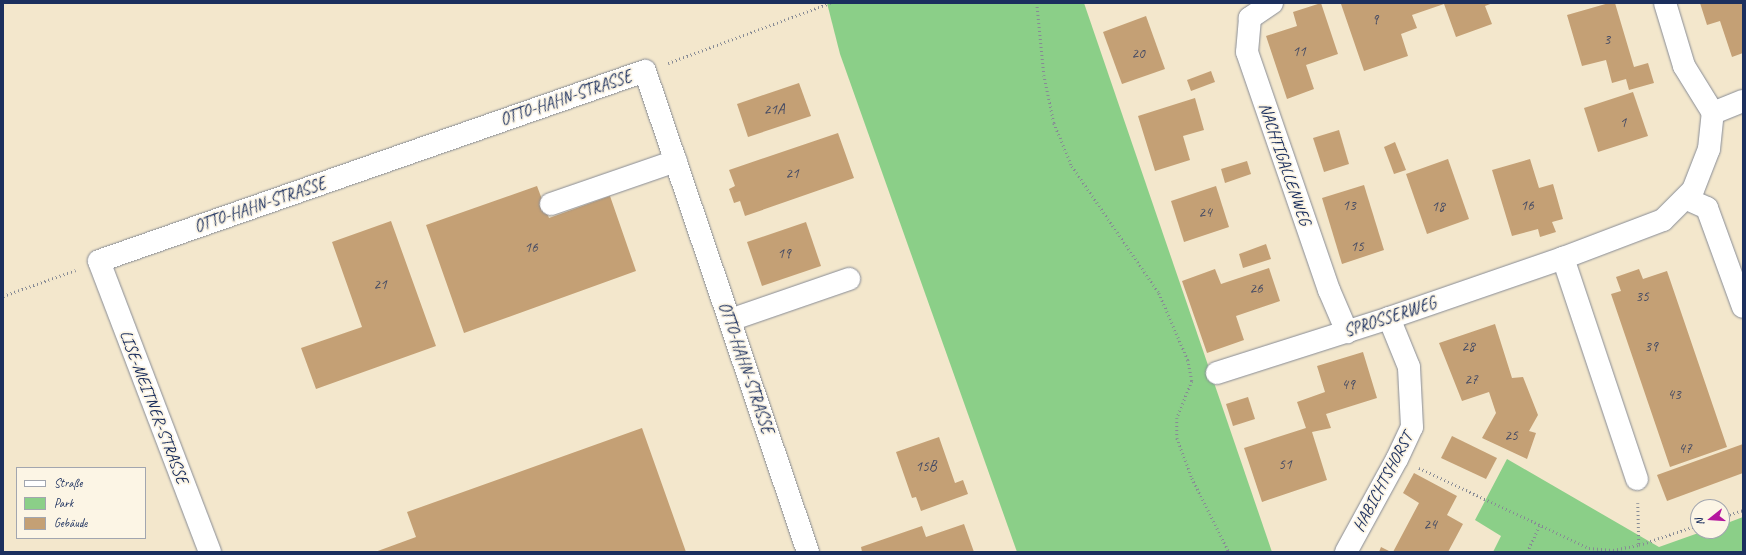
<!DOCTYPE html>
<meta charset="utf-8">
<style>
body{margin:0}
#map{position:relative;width:1746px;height:555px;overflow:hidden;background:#f3e7cc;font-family:Caveat,sans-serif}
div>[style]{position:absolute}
.green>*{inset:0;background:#8bcf88}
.building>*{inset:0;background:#c4a075}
.path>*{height:2.5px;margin-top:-1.25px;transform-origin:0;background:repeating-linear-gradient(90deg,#878b95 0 1px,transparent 0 4px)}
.roads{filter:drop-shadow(0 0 1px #878b95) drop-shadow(0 0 1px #878b95)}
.minor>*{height:22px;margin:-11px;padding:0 11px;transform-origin:11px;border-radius:11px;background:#fff}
span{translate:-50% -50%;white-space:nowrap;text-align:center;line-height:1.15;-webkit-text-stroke:3.5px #fcf5e5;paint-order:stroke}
.number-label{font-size:15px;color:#454b64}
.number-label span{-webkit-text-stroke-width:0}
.street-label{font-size:17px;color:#1b2f5e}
.frame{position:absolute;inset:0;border:4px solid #1b2f5e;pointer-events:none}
.legend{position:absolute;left:16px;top:467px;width:130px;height:72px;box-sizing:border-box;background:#fcf5e5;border:1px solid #a2a6af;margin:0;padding:5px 7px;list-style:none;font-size:12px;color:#1b2f5e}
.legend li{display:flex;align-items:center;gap:8px;height:20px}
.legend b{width:20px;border:1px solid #a2a6af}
.north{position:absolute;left:1690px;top:499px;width:40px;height:40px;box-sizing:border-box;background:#fcf5e5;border:1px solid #a2a6af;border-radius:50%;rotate:253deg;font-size:11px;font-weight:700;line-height:16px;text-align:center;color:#1b2f5e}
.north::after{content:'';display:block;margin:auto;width:14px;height:18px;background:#b5179e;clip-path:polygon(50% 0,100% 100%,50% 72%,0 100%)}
</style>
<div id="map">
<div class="green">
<div style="clip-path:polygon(827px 3px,1084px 3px,1272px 552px,1017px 552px,840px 54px)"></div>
<div style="clip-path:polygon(1507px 459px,1659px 547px,1704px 531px,1722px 531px,1722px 525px,1743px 517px,1743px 552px,1493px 552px,1501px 536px,1475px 520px)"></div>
</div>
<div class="building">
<div style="clip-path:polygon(1321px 3px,1338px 54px,1306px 65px,1314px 89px,1287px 99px,1266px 36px,1297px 26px,1293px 12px)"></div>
<div style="clip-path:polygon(1344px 3px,1493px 3px,1485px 6px,1492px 24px,1456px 37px,1444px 4px,1412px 15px,1417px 28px,1401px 34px,1408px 56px,1364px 71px,1341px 4px)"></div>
<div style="clip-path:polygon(1609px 3px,1615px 3px,1634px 67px,1648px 63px,1654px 83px,1629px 90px,1626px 79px,1612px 83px,1606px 60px,1582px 66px,1567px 15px)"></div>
<div style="clip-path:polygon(1700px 3px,1743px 3px,1743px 53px,1732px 57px,1720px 21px,1707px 25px)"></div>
<div style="clip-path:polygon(1146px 16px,1165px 69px,1122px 84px,1103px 32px)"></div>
<div style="clip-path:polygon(1211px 71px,1215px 82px,1191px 91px,1187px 80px)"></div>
<div style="clip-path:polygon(799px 83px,811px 116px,748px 137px,737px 104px)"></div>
<div style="clip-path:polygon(1633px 92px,1648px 136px,1598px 152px,1584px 108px)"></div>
<div style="clip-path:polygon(1195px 98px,1204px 130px,1183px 136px,1190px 160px,1155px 171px,1138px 116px)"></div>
<div style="clip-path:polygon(1339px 130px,1349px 164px,1324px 172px,1313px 138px)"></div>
<div style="clip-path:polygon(838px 133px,854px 178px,745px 216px,740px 201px,734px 203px,729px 189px,735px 186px,729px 170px)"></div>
<div style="clip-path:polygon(1395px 142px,1406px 170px,1394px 174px,1384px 147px)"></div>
<div style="clip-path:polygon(1448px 159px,1469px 219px,1427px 234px,1406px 174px)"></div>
<div style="clip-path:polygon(1530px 159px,1539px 188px,1553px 184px,1563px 219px,1552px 222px,1556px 232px,1540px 237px,1538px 229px,1512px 236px,1492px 170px)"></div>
<div style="clip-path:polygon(1247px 161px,1251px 174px,1225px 183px,1221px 169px)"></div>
<div style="clip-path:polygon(1364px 185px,1384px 250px,1342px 264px,1322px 198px)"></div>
<div style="clip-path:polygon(537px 186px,549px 218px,610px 196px,636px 271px,464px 333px,426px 225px)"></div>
<div style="clip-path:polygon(1216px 186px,1229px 227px,1184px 242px,1171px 201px)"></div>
<div style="clip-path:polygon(391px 221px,436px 346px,316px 389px,301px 348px,362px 327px,332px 242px)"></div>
<div style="clip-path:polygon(806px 222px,821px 266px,762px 286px,747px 242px)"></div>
<div style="clip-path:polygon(1266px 244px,1271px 259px,1243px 268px,1239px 254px)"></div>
<div style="clip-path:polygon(1269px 268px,1280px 301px,1236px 316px,1244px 340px,1207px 353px,1182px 281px,1215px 269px,1221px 284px)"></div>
<div style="clip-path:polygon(1639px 269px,1643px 279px,1667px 271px,1727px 447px,1670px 467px,1611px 294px,1621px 291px,1616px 277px)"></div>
<div style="clip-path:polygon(1495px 324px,1512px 378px,1523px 377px,1538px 415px,1529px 431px,1536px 433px,1527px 459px,1482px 438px,1496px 413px,1489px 392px,1462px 401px,1439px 343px)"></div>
<div style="clip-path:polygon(1363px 352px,1377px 398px,1326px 414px,1331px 428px,1312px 432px,1327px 480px,1262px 502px,1244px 448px,1306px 428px,1297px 402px,1325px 392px,1317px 366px)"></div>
<div style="clip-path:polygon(1248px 397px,1255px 419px,1233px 426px,1226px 404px)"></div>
<div style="clip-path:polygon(642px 428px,686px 552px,375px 552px,416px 537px,407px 512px)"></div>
<div style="clip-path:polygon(1452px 436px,1497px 458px,1486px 479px,1441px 458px)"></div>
<div style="clip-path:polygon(939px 437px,955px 483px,963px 480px,968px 494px,921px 511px,916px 497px,912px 498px,896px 452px)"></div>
<div style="clip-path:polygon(1743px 444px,1743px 473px,1667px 501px,1657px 475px)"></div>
<div style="clip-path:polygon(1414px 473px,1457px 496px,1447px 515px,1463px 524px,1448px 552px,1393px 552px,1419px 503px,1403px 493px)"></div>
<div style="clip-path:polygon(964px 524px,974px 552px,862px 552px,861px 547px,922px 526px,926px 537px)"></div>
<div style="clip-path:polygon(1381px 547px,1391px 552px,1379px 552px)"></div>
</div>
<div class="path">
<div style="left:1037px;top:3px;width:72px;rotate:84.4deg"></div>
<div style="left:1044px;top:75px;width:49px;rotate:78.2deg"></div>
<div style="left:1054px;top:123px;width:47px;rotate:67.3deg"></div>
<div style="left:1072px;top:166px;width:154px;rotate:55.6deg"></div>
<div style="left:1159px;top:293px;width:73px;rotate:66.6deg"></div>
<div style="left:1188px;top:360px;width:21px;rotate:79deg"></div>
<div style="left:1192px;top:381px;width:40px;rotate:112deg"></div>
<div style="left:1177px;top:418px;width:20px;rotate:90deg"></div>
<div style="left:1177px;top:438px;width:43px;rotate:69.4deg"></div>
<div style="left:1192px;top:478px;width:83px;rotate:63.4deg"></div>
<div style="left:668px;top:63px;width:173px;rotate:-20.3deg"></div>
<div style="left:3px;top:296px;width:77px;rotate:-19.6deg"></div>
<div style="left:1419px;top:468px;width:188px;rotate:25.2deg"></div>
<div style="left:1589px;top:548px;width:24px;rotate:5deg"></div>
<div style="left:1613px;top:550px;width:26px;rotate:-11deg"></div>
<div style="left:1639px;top:545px;width:62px;rotate:-18.7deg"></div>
<div style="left:1638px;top:503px;width:42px;rotate:88.6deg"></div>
<div style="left:1722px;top:517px;width:22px;rotate:-18deg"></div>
<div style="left:1527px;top:552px;width:29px;rotate:-65deg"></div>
</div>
<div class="roads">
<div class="minor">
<div style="left:1272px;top:3px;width:27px;rotate:146deg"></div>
<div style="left:1250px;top:18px;width:34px;rotate:95deg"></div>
<div style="left:1247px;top:52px;width:252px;rotate:71deg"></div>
<div style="left:1329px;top:290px;width:46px;rotate:66.8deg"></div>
<div style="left:1665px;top:3px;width:66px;rotate:73.2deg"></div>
<div style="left:1684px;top:66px;width:55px;rotate:58.3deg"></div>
<div style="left:1687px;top:199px;width:22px;rotate:24deg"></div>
<div style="left:1707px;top:208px;width:105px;rotate:70deg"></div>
<div style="left:551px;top:204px;width:132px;rotate:-19deg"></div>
<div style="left:1563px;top:258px;width:233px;rotate:71.5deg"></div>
<div style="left:730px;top:320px;width:126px;rotate:-19deg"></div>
<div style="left:1217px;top:373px;width:181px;rotate:-17.7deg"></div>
<div style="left:1389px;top:318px;width:184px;rotate:-19deg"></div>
<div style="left:1563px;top:258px;width:107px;rotate:-20.8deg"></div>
<div style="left:1663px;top:220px;width:42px;rotate:-45deg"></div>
<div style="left:1693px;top:190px;width:44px;rotate:-68.7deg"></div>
<div style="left:1709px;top:149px;width:36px;rotate:-84deg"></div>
<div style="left:1713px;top:113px;width:32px;rotate:-22deg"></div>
<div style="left:210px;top:552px;width:311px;rotate:-110.9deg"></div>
<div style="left:99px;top:261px;width:578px;rotate:-19.19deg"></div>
<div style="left:645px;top:71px;width:508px;rotate:71.28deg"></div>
<div style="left:1346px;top:552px;width:106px;rotate:-61.3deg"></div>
<div style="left:1397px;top:459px;width:35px;rotate:-65deg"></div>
<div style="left:1412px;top:427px;width:60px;rotate:-92.9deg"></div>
<div style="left:1409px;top:367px;width:53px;rotate:-112.2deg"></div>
</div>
</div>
<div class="number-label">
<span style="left:1375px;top:20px">9</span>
<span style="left:1607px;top:40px">3</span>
<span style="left:1299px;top:52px">11</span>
<span style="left:1138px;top:54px">20</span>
<span style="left:774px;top:110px">21A</span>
<span style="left:1623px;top:123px">1</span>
<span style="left:792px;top:174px">21</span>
<span style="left:1349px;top:206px">13</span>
<span style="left:1527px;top:206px">16</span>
<span style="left:1438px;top:207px">18</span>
<span style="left:1205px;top:213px">24</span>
<span style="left:1357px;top:247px">15</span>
<span style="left:531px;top:248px">16</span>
<span style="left:784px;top:254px">19</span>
<span style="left:380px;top:285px">21</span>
<span style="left:1256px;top:289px">26</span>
<span style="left:1642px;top:297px">35</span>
<span style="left:1468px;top:347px">28</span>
<span style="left:1651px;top:347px">39</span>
<span style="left:1471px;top:380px">27</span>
<span style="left:1348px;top:385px">49</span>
<span style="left:1674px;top:395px">43</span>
<span style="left:1511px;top:436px">25</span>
<span style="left:1685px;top:449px">47</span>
<span style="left:1285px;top:465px">51</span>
<span style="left:926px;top:467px">15B</span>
<span style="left:1430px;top:525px">24</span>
</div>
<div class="street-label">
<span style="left:566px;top:98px;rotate:-19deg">OTTO-HAHN-STRASSE</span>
<span style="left:1285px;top:164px;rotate:71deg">NACHTIGALLENWEG</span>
<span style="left:260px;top:205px;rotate:-19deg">OTTO-HAHN-STRASSE</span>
<span style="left:1390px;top:317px;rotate:-18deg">SPROSSERWEG</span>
<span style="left:746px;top:368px;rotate:71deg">OTTO-HAHN-STRASSE</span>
<span style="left:154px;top:407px;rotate:69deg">LISE-MEITNER-STRASSE</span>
<span style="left:1383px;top:482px;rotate:-62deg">HABICHTSHORST</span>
</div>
<div class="frame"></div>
<ul class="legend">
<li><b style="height:5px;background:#fff"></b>Straße</li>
<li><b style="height:11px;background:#8bcf88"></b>Park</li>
<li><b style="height:11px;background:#c4a075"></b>Gebäude</li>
</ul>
<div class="north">N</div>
</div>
